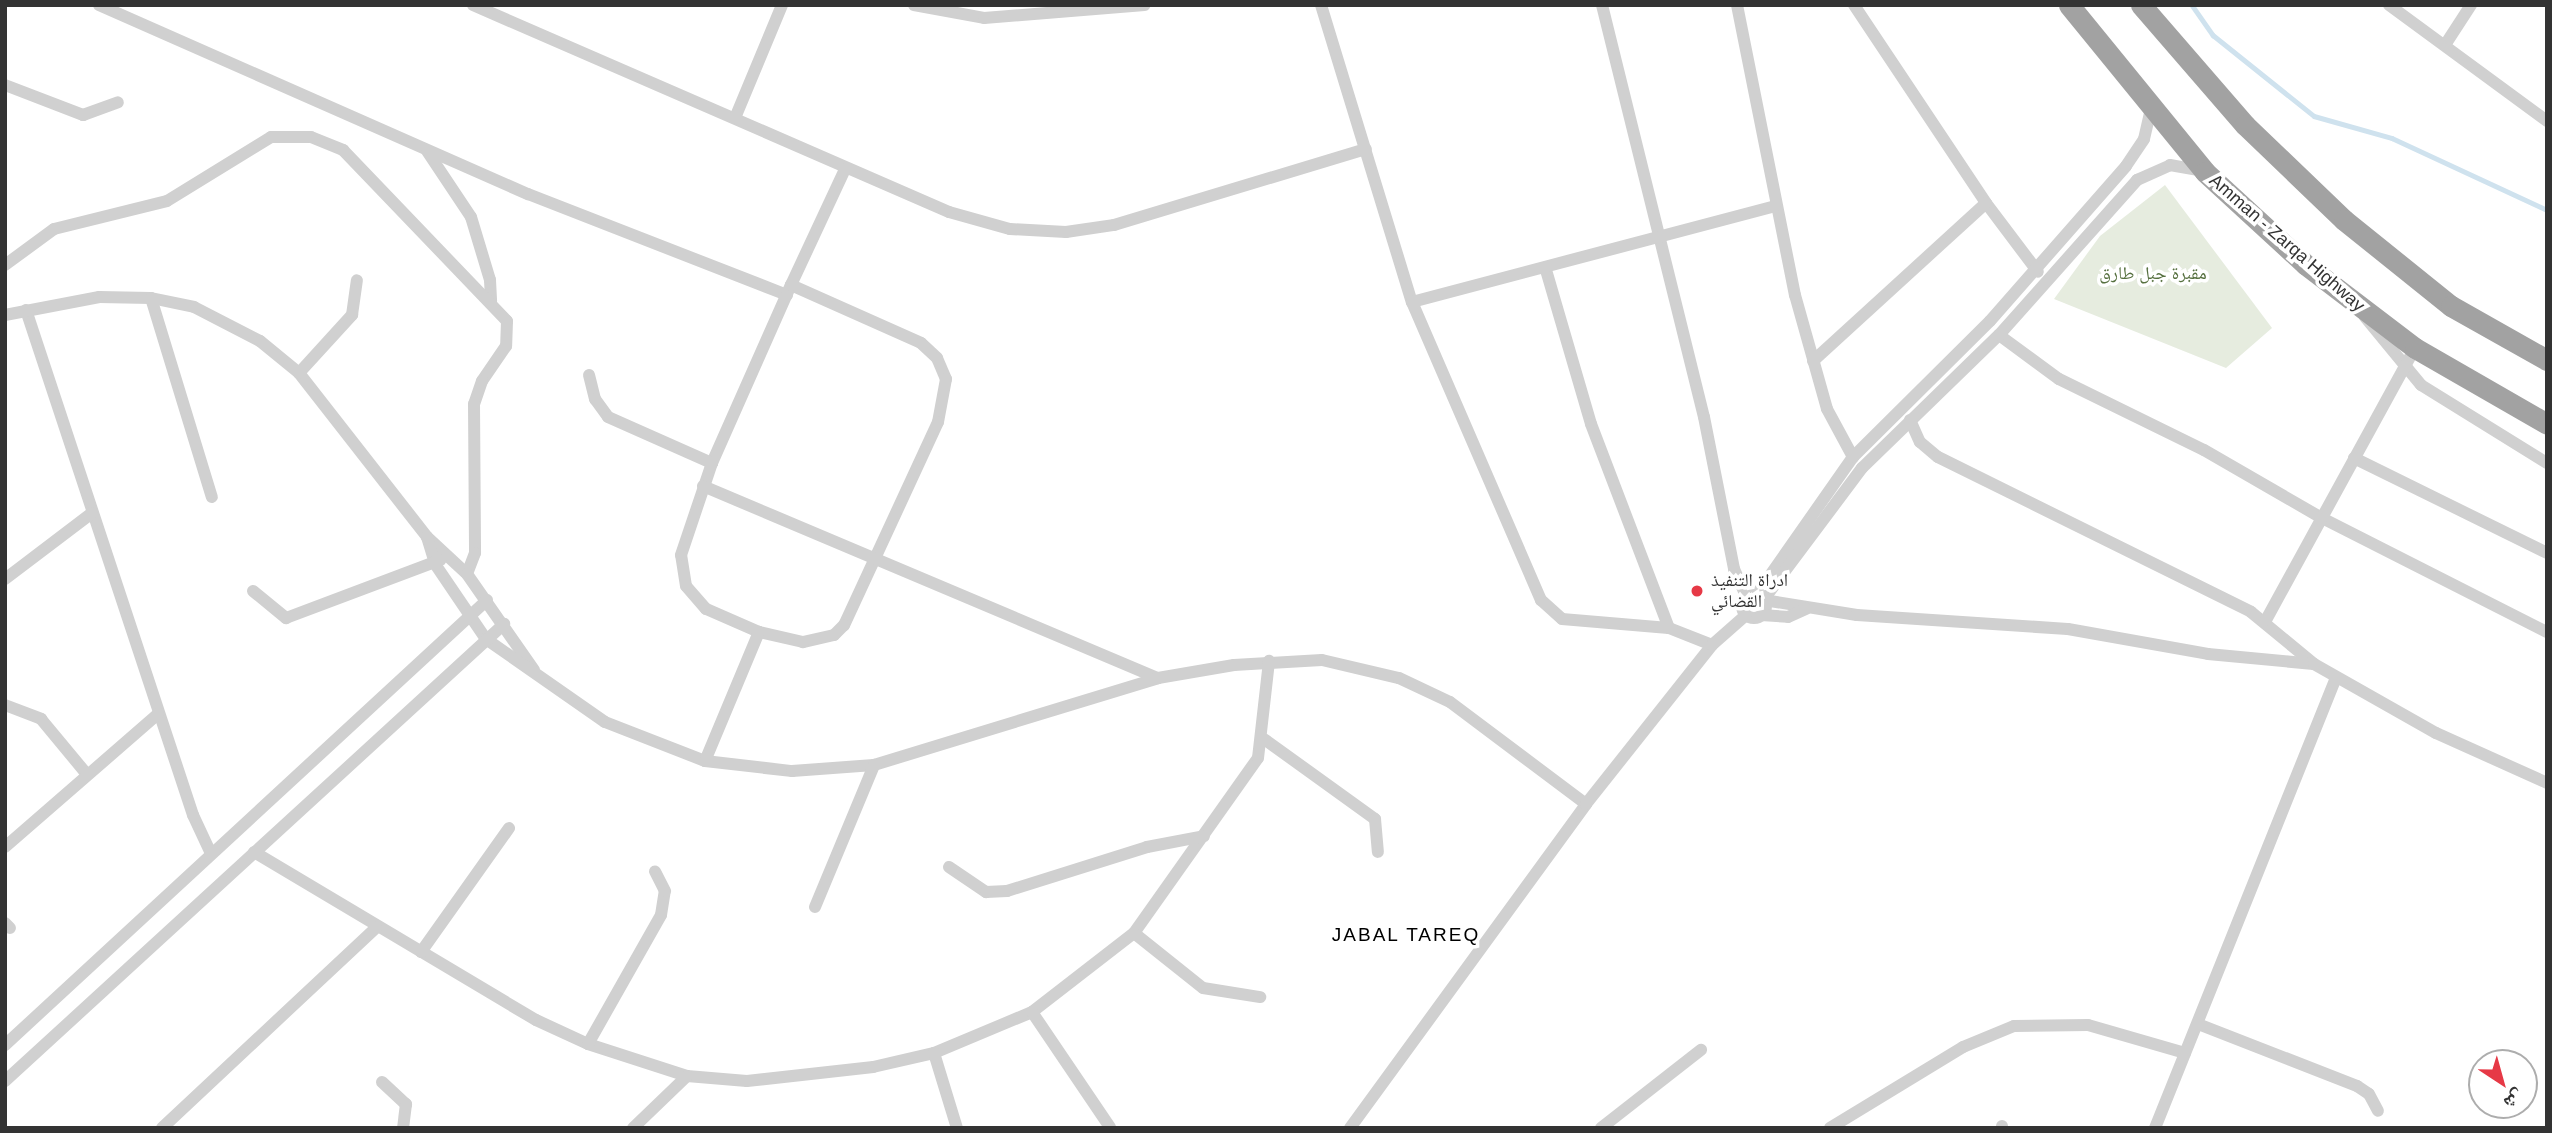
<!DOCTYPE html>
<meta charset="utf-8">
<style>
body{margin:0}
#map{position:relative;width:2552px;height:1133px;overflow:hidden;background:#fff;font-family:Helvetica,"Noto Naskh Arabic",sans-serif}
div>[style]{position:absolute}
.green>*{inset:0;background:#e6ecdf}
.stream>*{height:4.5px;margin:-2.25px;padding:0 2.25px;transform-origin:2.25px;border-radius:2.25px;background:#cfe2ee}
.minor>*{height:12px;margin:-6px;padding:0 6px;transform-origin:6px;border-radius:6px;background:#d0d0d0}
.minor>.ring{margin:-6px;padding:0;box-sizing:content-box;background:none;border:12px solid #d0d0d0;border-radius:50%}
.trunk>*{height:21px;margin:-10.5px;padding:0 10.5px;transform-origin:10.5px;border-radius:10.5px;background:#a2a2a2}
.dots>*{width:19px;height:19px;translate:-50% -50%;box-sizing:border-box;border:4px solid #fff;border-radius:50%}
span{translate:-50% -50%;white-space:nowrap;text-align:center;line-height:1.15;-webkit-text-stroke:7px #fff;paint-order:stroke}
.street-label{font-size:18px;color:#333}
.park-label{font-size:18px;color:#56703f}
.poi-label{font-size:18px;color:#333}
.left{translate:0 -50%;text-align:left}
.neighbourhood-label{font-size:19px;color:#000;letter-spacing:2px}
.frame{position:absolute;inset:0;border:7px solid #333;pointer-events:none}
.north{position:absolute;left:2468px;top:1049px;width:70px;height:70px;box-sizing:border-box;background:#fff;border:2px solid #adadad;border-radius:50%;rotate:144deg;font-size:19px;font-weight:700;line-height:28px;text-align:center;color:#333}
.north::after{content:'';display:block;margin:auto;width:24px;height:32px;background:#e63946;clip-path:polygon(50% 0,100% 100%,50% 72%,0 100%)}
</style>
<div id="map">
<div class="green">
<div style="clip-path:polygon(2165px 185px,2272px 328px,2226px 368px,2054px 299px,2100px 236px)"></div>
</div>
<div class="stream">
<div style="left:2192px;top:5px;width:37px;rotate:55deg"></div>
<div style="left:2213px;top:35px;width:129px;rotate:38.7deg"></div>
<div style="left:2314px;top:116px;width:81px;rotate:15.8deg"></div>
<div style="left:2392px;top:138px;width:171px;rotate:24.9deg"></div>
</div>
<div class="minor">
<div style="left:99px;top:5px;width:469px;rotate:23.8deg"></div>
<div style="left:528px;top:194px;width:278px;rotate:21.3deg"></div>
<div style="left:473px;top:5px;width:519px;rotate:23.5deg"></div>
<div style="left:949px;top:212px;width:63px;rotate:15.6deg"></div>
<div style="left:1010px;top:229px;width:56px;rotate:3.1deg"></div>
<div style="left:1066px;top:232px;width:49px;rotate:-8.3deg"></div>
<div style="left:1114px;top:225px;width:263px;rotate:-16.8deg"></div>
<div style="left:914px;top:5px;width:71px;rotate:10.5deg"></div>
<div style="left:984px;top:18px;width:161px;rotate:-4.6deg"></div>
<div style="left:1321px;top:5px;width:311px;rotate:73deg"></div>
<div style="left:1412px;top:302px;width:325px;rotate:66.6deg"></div>
<div style="left:1541px;top:600px;width:28px;rotate:42deg"></div>
<div style="left:1562px;top:619px;width:107px;rotate:4.8deg"></div>
<div style="left:1669px;top:628px;width:46px;rotate:21.6deg"></div>
<div style="left:1602px;top:5px;width:424px;rotate:76.1deg"></div>
<div style="left:1704px;top:417px;width:155px;rotate:78.8deg"></div>
<div style="left:1734px;top:569px;width:30px;rotate:66deg"></div>
<div style="left:1737px;top:5px;width:296px;rotate:78.7deg"></div>
<div style="left:1795px;top:295px;width:118px;rotate:74.3deg"></div>
<div style="left:1827px;top:409px;width:55px;rotate:61.6deg"></div>
<div style="left:1854px;top:5px;width:238px;rotate:56.3deg"></div>
<div style="left:1986px;top:203px;width:86px;rotate:53deg"></div>
<div style="left:2389px;top:5px;width:196px;rotate:36.3deg"></div>
<div style="left:2445px;top:45px;width:48px;rotate:-57deg"></div>
<div style="left:5px;top:85px;width:84px;rotate:21deg"></div>
<div style="left:83px;top:115px;width:37px;rotate:-20deg"></div>
<div style="left:735px;top:118px;width:122px;rotate:-67.4deg"></div>
<div style="left:427px;top:151px;width:79px;rotate:56.3deg"></div>
<div style="left:471px;top:217px;width:66px;rotate:73.2deg"></div>
<div style="left:490px;top:280px;width:21px;rotate:87deg"></div>
<div style="left:5px;top:265px;width:61px;rotate:-36.3deg"></div>
<div style="left:54px;top:229px;width:116px;rotate:-13.9deg"></div>
<div style="left:167px;top:201px;width:122px;rotate:-31.6deg"></div>
<div style="left:271px;top:137px;width:40px"></div>
<div style="left:311px;top:137px;width:35px;rotate:22deg"></div>
<div style="left:343px;top:150px;width:237px;rotate:46.2deg"></div>
<div style="left:507px;top:321px;width:25px;rotate:92deg"></div>
<div style="left:506px;top:346px;width:42px;rotate:124.4deg"></div>
<div style="left:482px;top:381px;width:24px;rotate:109deg"></div>
<div style="left:474px;top:404px;width:149px;rotate:89.6deg"></div>
<div style="left:475px;top:553px;width:22px;rotate:111deg"></div>
<div style="left:1546px;top:270px;width:160px;rotate:73.7deg"></div>
<div style="left:1591px;top:424px;width:218px;rotate:69.1deg"></div>
<div style="left:791px;top:285px;width:142px;rotate:24deg"></div>
<div style="left:921px;top:343px;width:22px;rotate:43deg"></div>
<div style="left:937px;top:358px;width:23px;rotate:67deg"></div>
<div style="left:946px;top:379px;width:44px;rotate:100.5deg"></div>
<div style="left:938px;top:422px;width:224px;rotate:114.8deg"></div>
<div style="left:844px;top:625px;width:14px;rotate:135deg"></div>
<div style="left:834px;top:635px;width:32px;rotate:167deg"></div>
<div style="left:803px;top:642px;width:45px;rotate:-167.2deg"></div>
<div style="left:759px;top:632px;width:58px;rotate:-156.5deg"></div>
<div style="left:706px;top:609px;width:30px;rotate:-131deg"></div>
<div style="left:686px;top:586px;width:31px;rotate:-99deg"></div>
<div style="left:681px;top:555px;width:97px;rotate:-71.4deg"></div>
<div style="left:712px;top:463px;width:195px;rotate:-66.1deg"></div>
<div style="left:791px;top:285px;width:128px;rotate:-65deg"></div>
<div style="left:151px;top:298px;width:208px;rotate:73deg"></div>
<div style="left:1412px;top:302px;width:375px;rotate:-14.8deg"></div>
<div style="left:26px;top:310px;width:532px;rotate:71.7deg"></div>
<div style="left:193px;top:815px;width:40px;rotate:65deg"></div>
<div style="left:5px;top:315px;width:96px;rotate:-10.8deg"></div>
<div style="left:99px;top:297px;width:52px;rotate:1.1deg"></div>
<div style="left:151px;top:298px;width:44px;rotate:11.8deg"></div>
<div style="left:194px;top:307px;width:74px;rotate:27.3deg"></div>
<div style="left:260px;top:341px;width:50px;rotate:39.4deg"></div>
<div style="left:299px;top:373px;width:208px;rotate:52deg"></div>
<div style="left:427px;top:537px;width:54px;rotate:42.8deg"></div>
<div style="left:467px;top:574px;width:117px;rotate:55.1deg"></div>
<div style="left:2365px;top:317px;width:88px;rotate:50.5deg"></div>
<div style="left:2421px;top:385px;width:148px;rotate:31.8deg"></div>
<div style="left:1999px;top:335px;width:74px;rotate:36.3deg"></div>
<div style="left:2059px;top:379px;width:161px;rotate:26.1deg"></div>
<div style="left:2204px;top:450px;width:134px;rotate:30deg"></div>
<div style="left:2320px;top:517px;width:254px;rotate:26.9deg"></div>
<div style="left:1813px;top:361px;width:234px;rotate:-42.4deg"></div>
<div style="left:299px;top:373px;width:79px;rotate:-47.6deg"></div>
<div style="left:352px;top:315px;width:35px;rotate:-82deg"></div>
<div style="left:589px;top:375px;width:25px;rotate:76deg"></div>
<div style="left:595px;top:399px;width:22px;rotate:54deg"></div>
<div style="left:608px;top:417px;width:114px;rotate:23.9deg"></div>
<div style="left:1910px;top:420px;width:24px;rotate:66deg"></div>
<div style="left:1920px;top:442px;width:23px;rotate:40deg"></div>
<div style="left:1938px;top:457px;width:349px;rotate:26.3deg"></div>
<div style="left:2251px;top:612px;width:82px;rotate:39.5deg"></div>
<div style="left:2354px;top:458px;width:215px;rotate:26.2deg"></div>
<div style="left:703px;top:486px;width:494px;rotate:22.9deg"></div>
<div style="left:427px;top:537px;width:28px;rotate:73deg"></div>
<div style="left:435px;top:564px;width:91px;rotate:55.8deg"></div>
<div style="left:486px;top:639px;width:145px;rotate:34.9deg"></div>
<div style="left:605px;top:722px;width:107px;rotate:21.3deg"></div>
<div style="left:705px;top:761px;width:88px;rotate:6.6deg"></div>
<div style="left:792px;top:771px;width:82px;rotate:-4.2deg"></div>
<div style="left:874px;top:765px;width:297px;rotate:-17deg"></div>
<div style="left:1158px;top:678px;width:77px;rotate:-9.7deg"></div>
<div style="left:1234px;top:665px;width:88px;rotate:-3.3deg"></div>
<div style="left:1322px;top:660px;width:79px;rotate:13.2deg"></div>
<div style="left:1399px;top:678px;width:56px;rotate:25.2deg"></div>
<div style="left:1450px;top:702px;width:170px;rotate:36.9deg"></div>
<div style="left:5px;top:579px;width:109px;rotate:-37.2deg"></div>
<div style="left:253px;top:591px;width:43px;rotate:39.3deg"></div>
<div style="left:286px;top:618px;width:165px;rotate:-20.6deg"></div>
<div style="left:1757px;top:594px;width:167px;rotate:-55deg"></div>
<div style="left:1853px;top:457px;width:193px;rotate:-44.8deg"></div>
<div style="left:1990px;top:321px;width:206px;rotate:-48.7deg"></div>
<div style="left:2126px;top:166px;width:32px;rotate:-56deg"></div>
<div style="left:2144px;top:139px;width:32px;rotate:-77deg"></div>
<div class="ring" style="left:1742px;top:594px;width:12px;height:12px"></div>
<div style="left:1764px;top:599px;width:164px;rotate:-53.2deg"></div>
<div style="left:1862px;top:468px;width:191px;rotate:-44.2deg"></div>
<div style="left:1999px;top:335px;width:208px;rotate:-48.3deg"></div>
<div style="left:2137px;top:180px;width:36px;rotate:-24deg"></div>
<div style="left:2170px;top:165px;width:29px;rotate:10deg"></div>
<div style="left:1764px;top:600px;width:94px;rotate:9.2deg"></div>
<div style="left:1857px;top:615px;width:211px;rotate:3.8deg"></div>
<div style="left:2068px;top:629px;width:142px;rotate:10.1deg"></div>
<div style="left:2208px;top:654px;width:106px;rotate:5.4deg"></div>
<div style="left:2314px;top:664px;width:140px;rotate:29.5deg"></div>
<div style="left:2436px;top:733px;width:122px;rotate:24.2deg"></div>
<div style="left:1761px;top:615px;width:27px;rotate:4deg"></div>
<div style="left:1788px;top:617px;width:20px;rotate:-24deg"></div>
<div style="left:2266px;top:620px;width:310px;rotate:-61.3deg"></div>
<div style="left:5px;top:705px;width:39px;rotate:21deg"></div>
<div style="left:41px;top:719px;width:69px;rotate:50.3deg"></div>
<div style="left:1264px;top:739px;width:137px;rotate:35.8deg"></div>
<div style="left:1375px;top:819px;width:33px;rotate:85deg"></div>
<div style="left:705px;top:761px;width:140px;rotate:-67.3deg"></div>
<div style="left:5px;top:847px;width:203px;rotate:-41deg"></div>
<div style="left:254px;top:852px;width:328px;rotate:30.8deg"></div>
<div style="left:536px;top:1020px;width:57px;rotate:24.8deg"></div>
<div style="left:588px;top:1044px;width:104px;rotate:17.9deg"></div>
<div style="left:687px;top:1076px;width:60px;rotate:4.8deg"></div>
<div style="left:747px;top:1081px;width:127px;rotate:-6.3deg"></div>
<div style="left:873px;top:1067px;width:63px;rotate:-12.9deg"></div>
<div style="left:934px;top:1053px;width:106px;rotate:-22.7deg"></div>
<div style="left:1032px;top:1012px;width:129px;rotate:-37.8deg"></div>
<div style="left:1134px;top:933px;width:214px;rotate:-54.7deg"></div>
<div style="left:1258px;top:758px;width:98px;rotate:-83.5deg"></div>
<div style="left:949px;top:867px;width:45px;rotate:34deg"></div>
<div style="left:986px;top:892px;width:21px;rotate:-3deg"></div>
<div style="left:1007px;top:891px;width:147px;rotate:-17.4deg"></div>
<div style="left:1147px;top:847px;width:58px;rotate:-10.9deg"></div>
<div style="left:815px;top:907px;width:154px;rotate:-67.4deg"></div>
<div style="left:5px;top:923px;width:7px;rotate:45deg"></div>
<div style="left:1134px;top:933px;width:88px;rotate:38.6deg"></div>
<div style="left:1203px;top:988px;width:58px;rotate:9deg"></div>
<div style="left:421px;top:952px;width:152px;rotate:-54.6deg"></div>
<div style="left:1032px;top:1012px;width:139px;rotate:55.9deg"></div>
<div style="left:2198px;top:1024px;width:171px;rotate:21.3deg"></div>
<div style="left:2357px;top:1086px;width:14px;rotate:34deg"></div>
<div style="left:2369px;top:1094px;width:19px;rotate:62deg"></div>
<div style="left:588px;top:1044px;width:148px;rotate:-60.5deg"></div>
<div style="left:661px;top:915px;width:24px;rotate:-81deg"></div>
<div style="left:665px;top:891px;width:22px;rotate:-117deg"></div>
<div style="left:5px;top:1045px;width:656px;rotate:-42.71deg"></div>
<div style="left:934px;top:1053px;width:78px;rotate:73deg"></div>
<div style="left:5px;top:1081px;width:677px;rotate:-42.48deg"></div>
<div style="left:382px;top:1082px;width:33px;rotate:43deg"></div>
<div style="left:406px;top:1104px;width:24px;rotate:97deg"></div>
<div style="left:2002px;top:1126px;width:2px;rotate:90deg"></div>
<div style="left:162px;top:1128px;width:293px;rotate:-43.1deg"></div>
<div style="left:633px;top:1128px;width:75px;rotate:-43.9deg"></div>
<div style="left:1350px;top:1128px;width:401px;rotate:-53.9deg"></div>
<div style="left:1586px;top:804px;width:203px;rotate:-51.6deg"></div>
<div style="left:1712px;top:645px;width:45px;rotate:-41.4deg"></div>
<div style="left:1601px;top:1128px;width:127px;rotate:-38deg"></div>
<div style="left:1830px;top:1128px;width:156px;rotate:-31.3deg"></div>
<div style="left:1963px;top:1047px;width:55px;rotate:-22.4deg"></div>
<div style="left:2014px;top:1026px;width:74px;rotate:-0.8deg"></div>
<div style="left:2088px;top:1025px;width:101px;rotate:16.1deg"></div>
<div style="left:2155px;top:1128px;width:483px;rotate:-68.1deg"></div>
</div>
<div class="trunk">
<div style="left:2069px;top:5px;width:215px;rotate:50.8deg"></div>
<div style="left:2205px;top:172px;width:137px;rotate:42.6deg"></div>
<div style="left:2306px;top:265px;width:137px;rotate:37.3deg"></div>
<div style="left:2415px;top:348px;width:152px;rotate:29.9deg"></div>
<div style="left:2141px;top:5px;width:159px;rotate:49.1deg"></div>
<div style="left:2245px;top:125px;width:137px;rotate:43.8deg"></div>
<div style="left:2344px;top:220px;width:137px;rotate:38.8deg"></div>
<div style="left:2451px;top:306px;width:110px;rotate:29.4deg"></div>
</div>
<div class="dots">
<div style="left:1697px;top:591px;background:#e63946"></div>
</div>
<div class="street-label">
<span style="left:2287px;top:243px;rotate:41deg">Amman - Zarqa Highway</span>
</div>
<div class="park-label">
<span style="left:2153px;top:273px">مقبرة جبل طارق</span>
</div>
<div class="poi-label">
<span class="left" style="left:1711px;top:591px">ادراة التنفيذ<br>القضائي</span>
</div>
<div class="neighbourhood-label">
<span style="left:1406px;top:935px">JABAL TAREQ</span>
</div>
<div class="frame"></div>
<div class="north">ش</div>
</div>
